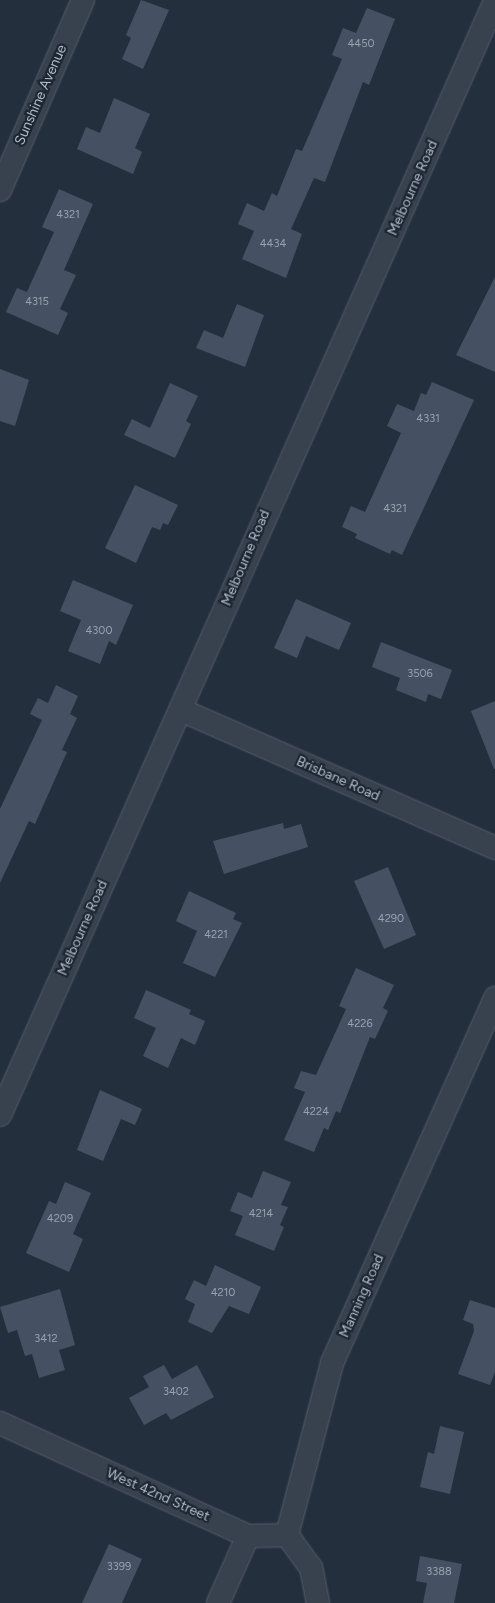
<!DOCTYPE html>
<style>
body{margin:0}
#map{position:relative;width:495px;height:1603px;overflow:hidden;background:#242f3e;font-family:Figtree,sans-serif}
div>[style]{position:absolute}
.building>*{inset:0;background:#455162}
.roads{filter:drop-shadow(0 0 1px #565f6c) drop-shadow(0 0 1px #565f6c)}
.minor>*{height:22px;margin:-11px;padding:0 11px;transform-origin:11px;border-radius:11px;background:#38414e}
span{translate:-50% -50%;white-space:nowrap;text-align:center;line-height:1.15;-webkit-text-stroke:4.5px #1d2633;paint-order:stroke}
.number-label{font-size:11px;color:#98a1af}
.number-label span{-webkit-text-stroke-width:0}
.street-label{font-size:14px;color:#b4bcc9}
</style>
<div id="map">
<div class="building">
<div style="clip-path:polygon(141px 0,169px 10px,143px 69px,122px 59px,131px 38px,126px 35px)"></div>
<div style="clip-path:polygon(367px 8px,395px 19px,369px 85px,363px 82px,325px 182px,314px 178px,291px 229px,302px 234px,286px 278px,242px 259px,254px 231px,238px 224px,247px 203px,264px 211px,272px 193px,277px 196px,296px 149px,302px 151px,342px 59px,332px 55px,343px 28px,356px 33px)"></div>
<div style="clip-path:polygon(114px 98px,150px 114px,135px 148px,142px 152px,133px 174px,77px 149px,86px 127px,100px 133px)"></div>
<div style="clip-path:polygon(59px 189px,93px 204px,64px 270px,76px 275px,60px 309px,68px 313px,58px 335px,6px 312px,17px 288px,27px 292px,54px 232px,42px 227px)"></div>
<div style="clip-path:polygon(495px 277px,495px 372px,456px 355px)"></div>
<div style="clip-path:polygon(237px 304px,264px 315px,245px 367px,196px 348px,204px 330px,223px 338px)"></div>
<div style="clip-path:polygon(0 369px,29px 380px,15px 426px,0 421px)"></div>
<div style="clip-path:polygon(432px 382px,474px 400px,402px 555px,392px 550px,390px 554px,355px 538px,357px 534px,342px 527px,351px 506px,365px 512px,401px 433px,387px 426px,397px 404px,414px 411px,421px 393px,426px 395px)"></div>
<div style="clip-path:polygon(170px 383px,198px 396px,186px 421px,191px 424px,175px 458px,124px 435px,132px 419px,150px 428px)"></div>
<div style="clip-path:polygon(135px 485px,178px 505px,168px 525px,163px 523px,160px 530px,152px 527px,136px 563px,105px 548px)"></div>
<div style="clip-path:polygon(73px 580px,133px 605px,116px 645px,109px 641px,100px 664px,68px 651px,81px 620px,60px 611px)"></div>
<div style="clip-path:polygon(296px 599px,351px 623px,339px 650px,306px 636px,297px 658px,274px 648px)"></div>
<div style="clip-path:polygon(381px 642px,452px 670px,441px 699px,428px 694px,426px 702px,396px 690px,400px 678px,372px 667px)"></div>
<div style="clip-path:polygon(56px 685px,78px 696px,70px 714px,77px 718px,62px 750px,67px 752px,35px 824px,29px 821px,0 883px,0 809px,42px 720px,30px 714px,38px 698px,48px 703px)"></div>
<div style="clip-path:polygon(495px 701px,495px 769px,494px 769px,471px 711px)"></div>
<div style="clip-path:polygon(283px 823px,284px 829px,301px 824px,308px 847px,224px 874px,213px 841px)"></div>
<div style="clip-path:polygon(388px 867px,416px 935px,384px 949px,354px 881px)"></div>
<div style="clip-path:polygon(189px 891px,236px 913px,233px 919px,242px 923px,215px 977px,183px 963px,197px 931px,176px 921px)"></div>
<div style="clip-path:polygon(356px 968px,394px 985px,383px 1008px,388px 1011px,375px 1039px,370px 1037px,340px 1113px,336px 1111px,328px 1130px,324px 1128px,314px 1152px,284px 1140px,305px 1092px,294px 1088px,301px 1071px,316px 1075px,346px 1009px,339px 1006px)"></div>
<div style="clip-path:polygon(146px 990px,191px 1010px,189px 1014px,205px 1021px,195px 1045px,181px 1038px,168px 1068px,143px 1056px,156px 1028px,134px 1018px)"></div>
<div style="clip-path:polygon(100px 1090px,142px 1109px,135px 1125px,121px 1119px,103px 1161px,77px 1150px)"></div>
<div style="clip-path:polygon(263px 1171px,291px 1182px,281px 1205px,288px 1207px,280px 1225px,284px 1227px,274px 1251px,235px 1235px,243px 1216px,230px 1211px,238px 1192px,252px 1198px)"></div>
<div style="clip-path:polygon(65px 1182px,91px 1193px,73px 1234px,83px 1239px,69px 1272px,26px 1253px,49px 1201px,56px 1204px)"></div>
<div style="clip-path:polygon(215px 1265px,261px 1287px,249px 1314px,229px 1306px,212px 1333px,188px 1322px,195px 1304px,185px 1299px,194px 1280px,206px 1286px)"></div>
<div style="clip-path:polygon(60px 1289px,75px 1345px,59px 1350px,65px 1370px,39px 1378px,32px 1354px,25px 1356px,17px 1330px,8px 1333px,0 1307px)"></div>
<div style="clip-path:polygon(470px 1300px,495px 1308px,495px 1372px,490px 1385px,458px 1374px,474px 1331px,473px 1324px,463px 1320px)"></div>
<div style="clip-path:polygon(164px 1365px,172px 1379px,197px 1365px,214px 1397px,171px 1420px,166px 1413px,144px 1425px,129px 1398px,149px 1387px,143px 1376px)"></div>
<div style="clip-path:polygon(440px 1426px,464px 1432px,450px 1494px,420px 1487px,428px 1452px,434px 1454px)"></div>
<div style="clip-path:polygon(109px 1544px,142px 1559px,122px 1603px,82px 1603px)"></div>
<div style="clip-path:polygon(420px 1556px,462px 1564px,454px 1603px,423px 1603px,427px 1583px,416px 1581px)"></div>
</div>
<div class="roads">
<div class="minor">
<div style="left:0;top:190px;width:207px;rotate:-66.4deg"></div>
<div style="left:181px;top:710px;width:343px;rotate:23.7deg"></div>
<div style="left:0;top:1115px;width:1219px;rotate:-66.04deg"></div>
<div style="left:0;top:1423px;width:273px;rotate:24.5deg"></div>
<div style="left:248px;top:1536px;width:39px;rotate:-1deg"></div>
<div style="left:218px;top:1603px;width:73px;rotate:-65.9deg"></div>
<div style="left:318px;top:1603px;width:36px;rotate:-101deg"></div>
<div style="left:311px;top:1568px;width:41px;rotate:-126deg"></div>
<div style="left:287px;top:1535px;width:178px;rotate:-75.3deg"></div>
<div style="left:332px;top:1363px;width:400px;rotate:-65.9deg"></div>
</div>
</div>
<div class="number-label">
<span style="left:361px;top:44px">4450</span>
<span style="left:68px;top:215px">4321</span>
<span style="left:273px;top:244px">4434</span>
<span style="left:37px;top:302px">4315</span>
<span style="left:428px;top:419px">4331</span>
<span style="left:395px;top:509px">4321</span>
<span style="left:99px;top:631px">4300</span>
<span style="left:420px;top:674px">3506</span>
<span style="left:391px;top:919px">4290</span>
<span style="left:216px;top:935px">4221</span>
<span style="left:360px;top:1024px">4226</span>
<span style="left:316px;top:1112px">4224</span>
<span style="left:261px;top:1214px">4214</span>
<span style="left:60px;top:1219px">4209</span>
<span style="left:223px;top:1293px">4210</span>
<span style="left:46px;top:1339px">3412</span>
<span style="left:176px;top:1392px">3402</span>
<span style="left:119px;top:1567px">3399</span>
<span style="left:439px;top:1572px">3388</span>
</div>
<div class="street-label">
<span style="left:41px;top:95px;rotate:-66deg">Sunshine Avenue</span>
<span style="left:413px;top:188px;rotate:-66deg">Melbourne Road</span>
<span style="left:246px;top:558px;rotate:-67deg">Melbourne Road</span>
<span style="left:338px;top:779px;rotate:24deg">Brisbane Road</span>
<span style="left:83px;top:928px;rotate:-66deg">Melbourne Road</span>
<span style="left:362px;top:1296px;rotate:-66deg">Manning Road</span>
<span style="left:158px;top:1495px;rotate:24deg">West 42nd Street</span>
</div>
</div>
